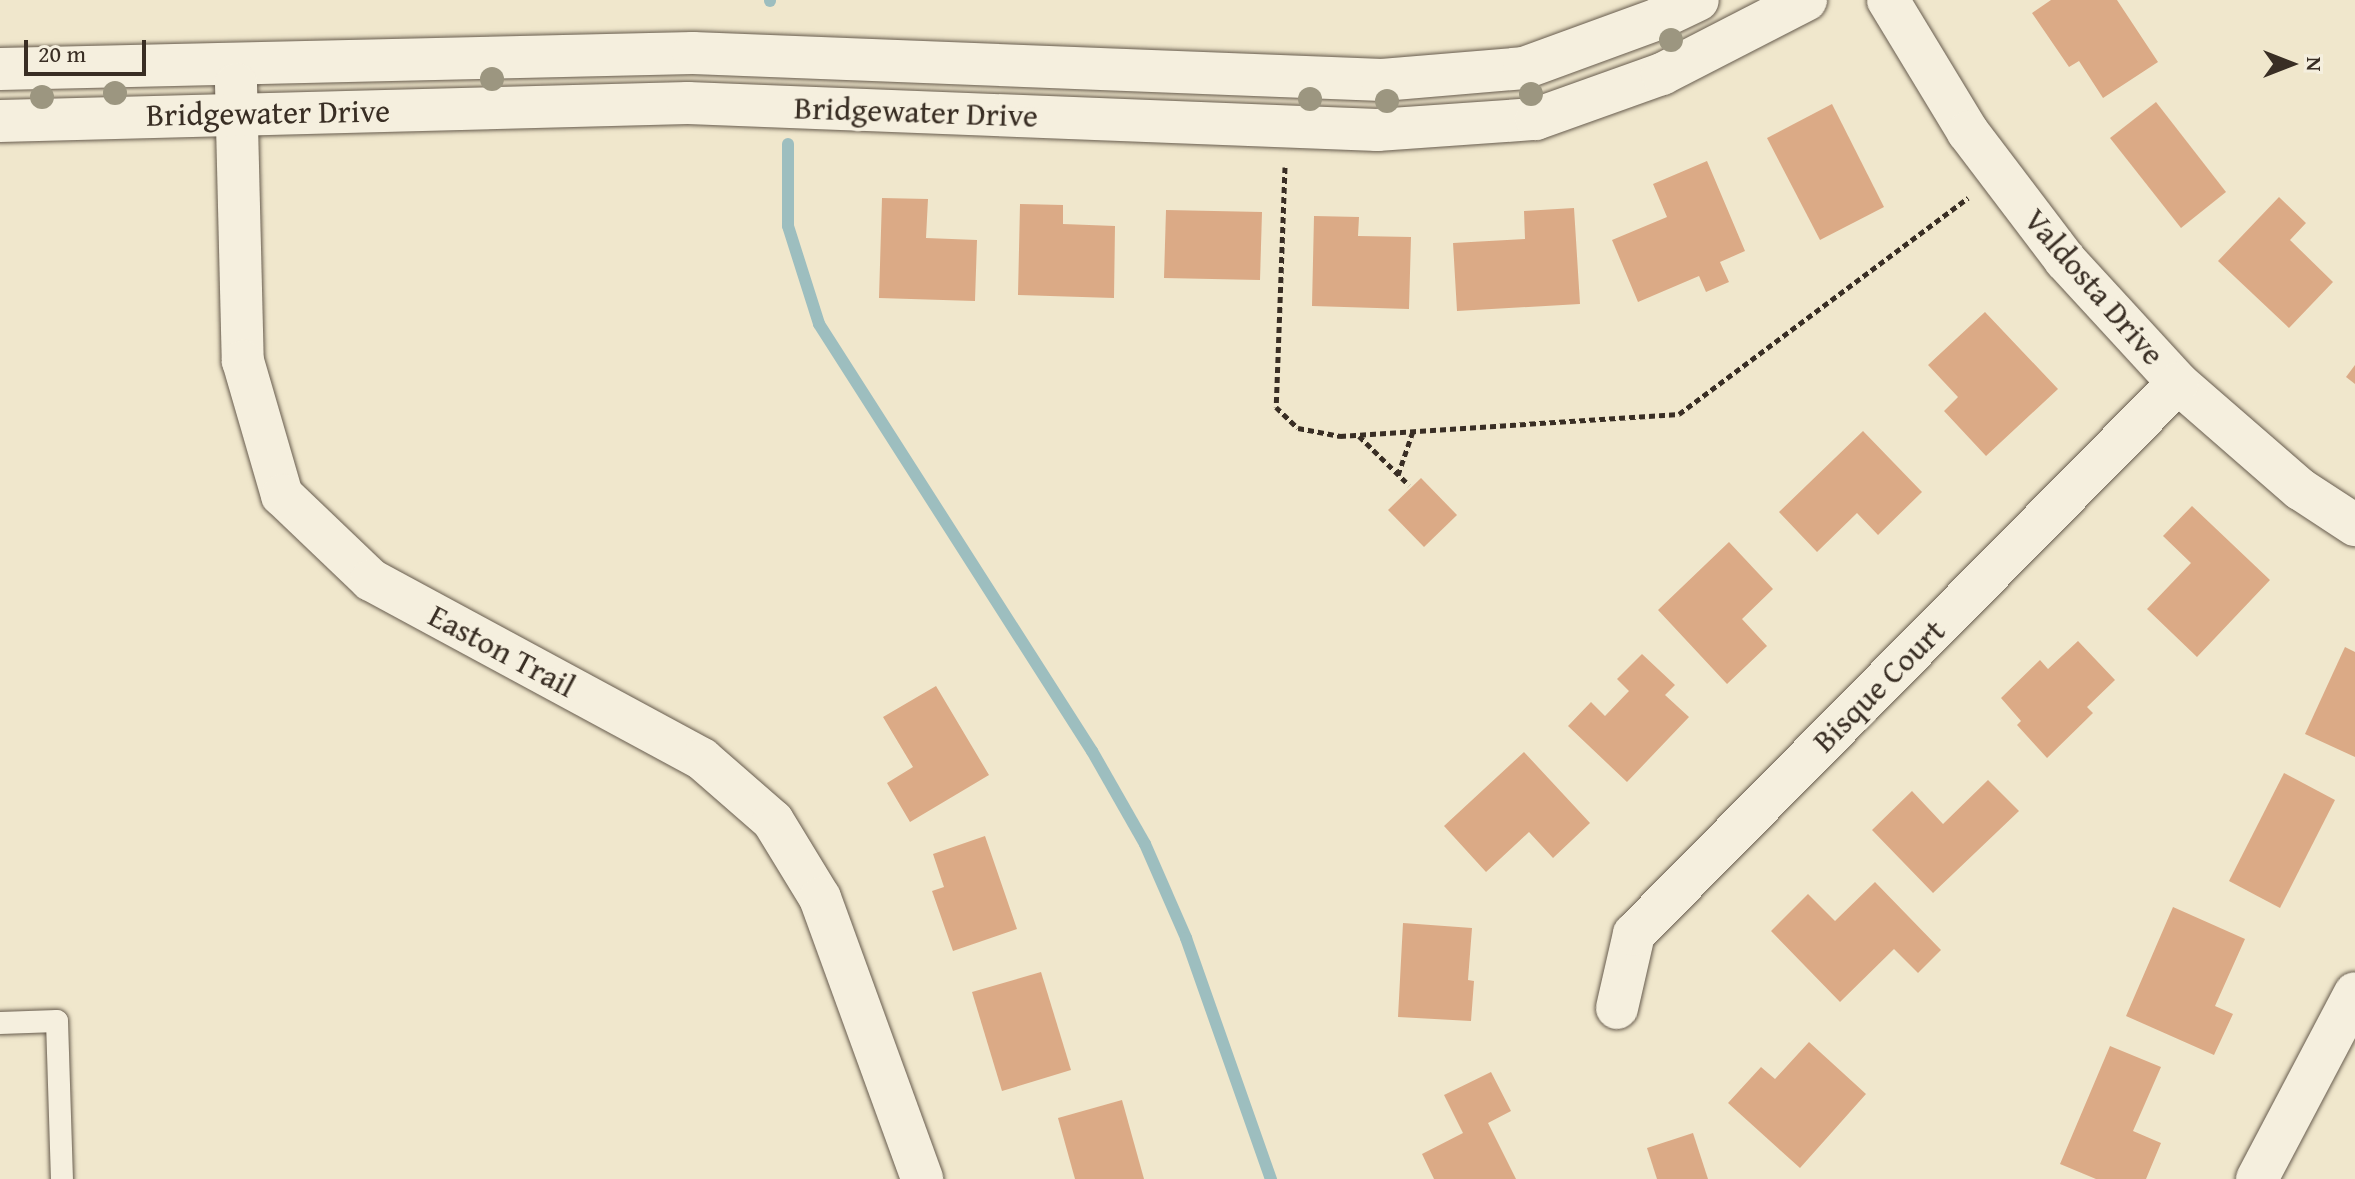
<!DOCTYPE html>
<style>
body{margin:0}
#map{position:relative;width:2355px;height:1179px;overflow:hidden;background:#f0e7cc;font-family:"Gentium Book Plus",serif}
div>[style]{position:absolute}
.stream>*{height:12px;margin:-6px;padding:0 6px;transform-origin:6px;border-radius:6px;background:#9dbebf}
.building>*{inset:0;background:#dbaa86}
.path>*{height:5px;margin-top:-2.5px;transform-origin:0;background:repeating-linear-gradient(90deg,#392e24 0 6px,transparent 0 10px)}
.roads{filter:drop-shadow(0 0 2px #675c4e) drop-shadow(0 0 2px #675c4e)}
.service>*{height:22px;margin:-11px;padding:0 11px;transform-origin:11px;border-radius:11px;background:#f5efde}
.minor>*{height:42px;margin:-21px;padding:0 21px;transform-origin:21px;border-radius:21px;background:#f5efde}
.trees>*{width:24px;height:24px;margin:-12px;border-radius:50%;background:#9c9680}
span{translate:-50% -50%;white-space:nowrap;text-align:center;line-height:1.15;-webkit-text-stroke:7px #f5efde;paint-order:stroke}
.street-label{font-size:32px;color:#392e24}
.north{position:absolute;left:2251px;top:24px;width:80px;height:80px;-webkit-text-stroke:6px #f5efde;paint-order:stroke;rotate:90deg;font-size:22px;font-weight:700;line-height:32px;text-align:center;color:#392e24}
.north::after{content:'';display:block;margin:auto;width:28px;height:36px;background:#392e24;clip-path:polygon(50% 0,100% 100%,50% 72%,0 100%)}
.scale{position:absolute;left:24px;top:40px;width:122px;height:36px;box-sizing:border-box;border:4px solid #392e24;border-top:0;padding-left:10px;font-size:24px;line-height:28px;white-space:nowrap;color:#392e24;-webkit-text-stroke:6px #f5efde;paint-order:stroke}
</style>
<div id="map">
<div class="stream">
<div style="left:770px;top:0;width:1px;rotate:90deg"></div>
<div style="left:788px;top:144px;width:82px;rotate:90deg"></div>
<div style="left:788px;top:226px;width:103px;rotate:72.4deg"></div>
<div style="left:819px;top:324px;width:507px;rotate:57.41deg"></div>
<div style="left:1092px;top:751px;width:107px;rotate:60.3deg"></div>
<div style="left:1145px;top:844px;width:103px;rotate:66.4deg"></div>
<div style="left:1186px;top:938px;width:256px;rotate:70.6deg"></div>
</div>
<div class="building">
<div style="clip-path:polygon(2051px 0,2117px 0,2158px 62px,2103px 98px,2079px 61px,2069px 67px,2032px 13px)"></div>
<div style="clip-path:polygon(2156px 102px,2226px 192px,2181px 228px,2110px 138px)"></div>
<div style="clip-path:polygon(1832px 104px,1884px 207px,1820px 240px,1767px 138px)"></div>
<div style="clip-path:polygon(1707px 161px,1745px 251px,1720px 262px,1729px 282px,1706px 292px,1699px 276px,1638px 302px,1612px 240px,1667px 217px,1653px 184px)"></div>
<div style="clip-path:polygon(2279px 197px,2306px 223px,2290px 240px,2333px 282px,2289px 328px,2218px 261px)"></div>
<div style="clip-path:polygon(882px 198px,928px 199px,926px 238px,977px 240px,975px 301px,879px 298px)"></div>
<div style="clip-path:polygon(1020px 204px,1063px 205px,1063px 224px,1115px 226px,1114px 298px,1018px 295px)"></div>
<div style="clip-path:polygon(1574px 208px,1580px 304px,1457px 311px,1453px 243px,1525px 239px,1524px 211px)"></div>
<div style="clip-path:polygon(1166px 210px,1262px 212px,1260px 280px,1164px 278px)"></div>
<div style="clip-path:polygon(1314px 216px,1359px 217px,1358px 236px,1411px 237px,1409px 309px,1312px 306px)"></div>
<div style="clip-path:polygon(1985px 312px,2058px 389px,1986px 456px,1944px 411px,1958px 397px,1928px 365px)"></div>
<div style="clip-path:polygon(2355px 365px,2355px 384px,2346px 377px)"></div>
<div style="clip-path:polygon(1863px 431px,1922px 492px,1878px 535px,1857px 513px,1817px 552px,1779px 512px)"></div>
<div style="clip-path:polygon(1421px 478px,1457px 515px,1424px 547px,1388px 510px)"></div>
<div style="clip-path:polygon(2192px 506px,2270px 580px,2197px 657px,2147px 609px,2191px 563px,2163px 536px)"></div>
<div style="clip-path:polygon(1729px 542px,1773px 589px,1742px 619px,1767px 646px,1727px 684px,1658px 610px)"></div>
<div style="clip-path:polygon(2078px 641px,2115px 680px,2087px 707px,2093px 713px,2047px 758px,2017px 725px,2021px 721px,2001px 698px,2040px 660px,2048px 669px)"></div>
<div style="clip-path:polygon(2345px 647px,2355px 652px,2355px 757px,2305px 734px)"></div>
<div style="clip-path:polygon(1642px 654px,1675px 685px,1665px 695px,1689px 717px,1627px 782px,1568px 726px,1591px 702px,1605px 716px,1629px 691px,1617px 679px)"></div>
<div style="clip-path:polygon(936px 686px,989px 775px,910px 822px,887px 783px,913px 767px,883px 717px)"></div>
<div style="clip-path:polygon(1524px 752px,1590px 823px,1553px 858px,1529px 832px,1486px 872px,1444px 826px)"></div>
<div style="clip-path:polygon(2284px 773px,2335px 800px,2280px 908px,2229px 881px)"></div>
<div style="clip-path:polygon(1988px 780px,2019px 811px,1933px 893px,1872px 830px,1912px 791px,1943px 824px)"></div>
<div style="clip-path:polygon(985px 836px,1017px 929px,953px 951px,932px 891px,944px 887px,933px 854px)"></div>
<div style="clip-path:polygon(1875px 882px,1941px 950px,1918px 973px,1894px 949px,1840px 1002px,1771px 931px,1808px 894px,1835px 921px)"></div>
<div style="clip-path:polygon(2173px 907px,2245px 939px,2215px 1006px,2233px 1014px,2214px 1055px,2126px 1016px)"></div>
<div style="clip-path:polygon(1403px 923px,1472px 928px,1468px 980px,1474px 981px,1471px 1021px,1398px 1017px)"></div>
<div style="clip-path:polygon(1041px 972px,1071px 1070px,1002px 1091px,972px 992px)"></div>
<div style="clip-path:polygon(1809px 1042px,1866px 1094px,1800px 1168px,1728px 1103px,1761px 1067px,1775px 1079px)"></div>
<div style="clip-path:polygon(2110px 1046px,2161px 1067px,2133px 1131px,2161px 1143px,2146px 1179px,2096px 1179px,2060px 1164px)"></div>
<div style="clip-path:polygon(1491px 1072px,1511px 1111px,1488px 1123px,1516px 1179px,1434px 1179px,1422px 1154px,1463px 1133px,1444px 1095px)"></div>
<div style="clip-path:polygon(1122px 1100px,1144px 1179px,1075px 1179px,1058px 1118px)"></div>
<div style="clip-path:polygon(1693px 1133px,1708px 1179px,1657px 1179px,1647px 1148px)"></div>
</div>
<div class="path">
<div style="left:1285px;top:167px;width:240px;rotate:92.1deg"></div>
<div style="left:1276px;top:407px;width:30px;rotate:44deg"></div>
<div style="left:1298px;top:428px;width:43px;rotate:10.8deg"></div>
<div style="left:1340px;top:436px;width:340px;rotate:-3.7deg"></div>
<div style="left:1679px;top:414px;width:361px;rotate:-36.8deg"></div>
<div style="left:1359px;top:436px;width:70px;rotate:44.4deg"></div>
<div style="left:1398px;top:475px;width:46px;rotate:-71.2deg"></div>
</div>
<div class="roads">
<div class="service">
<div style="left:0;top:1023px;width:57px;rotate:-2deg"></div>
<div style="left:57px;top:1021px;width:158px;rotate:88.2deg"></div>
</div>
<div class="minor">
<div style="left:1888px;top:0;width:154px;rotate:58.8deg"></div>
<div style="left:1968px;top:132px;width:161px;rotate:52.8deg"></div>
<div style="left:2065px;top:260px;width:167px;rotate:47.4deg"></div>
<div style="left:2178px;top:383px;width:162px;rotate:41deg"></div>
<div style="left:2300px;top:489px;width:66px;rotate:33.2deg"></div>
<div style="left:0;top:69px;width:693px;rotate:-1.32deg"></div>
<div style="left:693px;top:53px;width:690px;rotate:2.24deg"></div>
<div style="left:1382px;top:80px;width:143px;rotate:-4.8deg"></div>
<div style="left:1524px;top:68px;width:143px;rotate:-20.1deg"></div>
<div style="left:1658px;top:19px;width:44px;rotate:-25.4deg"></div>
<div style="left:236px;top:84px;width:277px;rotate:88.6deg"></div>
<div style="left:243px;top:361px;width:140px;rotate:73.8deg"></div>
<div style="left:282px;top:495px;width:123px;rotate:43.7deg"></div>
<div style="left:371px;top:580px;width:376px;rotate:28.4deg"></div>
<div style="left:702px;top:759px;width:94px;rotate:41.1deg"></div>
<div style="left:773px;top:821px;width:90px;rotate:58.6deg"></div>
<div style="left:820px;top:898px;width:299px;rotate:70deg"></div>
<div style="left:0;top:121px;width:688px;rotate:-1.5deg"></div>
<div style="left:688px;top:103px;width:690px;rotate:2.24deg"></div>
<div style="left:1377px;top:130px;width:159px;rotate:-4deg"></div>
<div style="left:1536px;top:119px;width:134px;rotate:-19.7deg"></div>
<div style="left:1662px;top:74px;width:162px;rotate:-27.2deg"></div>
<div style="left:1617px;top:1008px;width:76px;rotate:-77.1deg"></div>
<div style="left:1634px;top:934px;width:774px;rotate:-45.37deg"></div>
<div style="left:2257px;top:1179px;width:210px;rotate:-62.2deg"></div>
</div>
</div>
<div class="trees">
<div style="left:1671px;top:40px"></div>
<div style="left:492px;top:79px"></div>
<div style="left:115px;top:93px"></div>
<div style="left:1531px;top:94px"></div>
<div style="left:42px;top:97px"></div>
<div style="left:1310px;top:99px"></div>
<div style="left:1387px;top:101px"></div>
</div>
<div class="street-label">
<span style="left:916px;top:112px;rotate:2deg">Bridgewater Drive</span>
<span style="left:268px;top:113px;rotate:-1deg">Bridgewater Drive</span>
<span style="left:2094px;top:287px;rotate:49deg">Valdosta Drive</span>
<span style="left:502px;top:651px;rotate:28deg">Easton Trail</span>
<span style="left:1879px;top:686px;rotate:-45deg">Bisque Court</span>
</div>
<div class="north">N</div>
<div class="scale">20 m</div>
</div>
